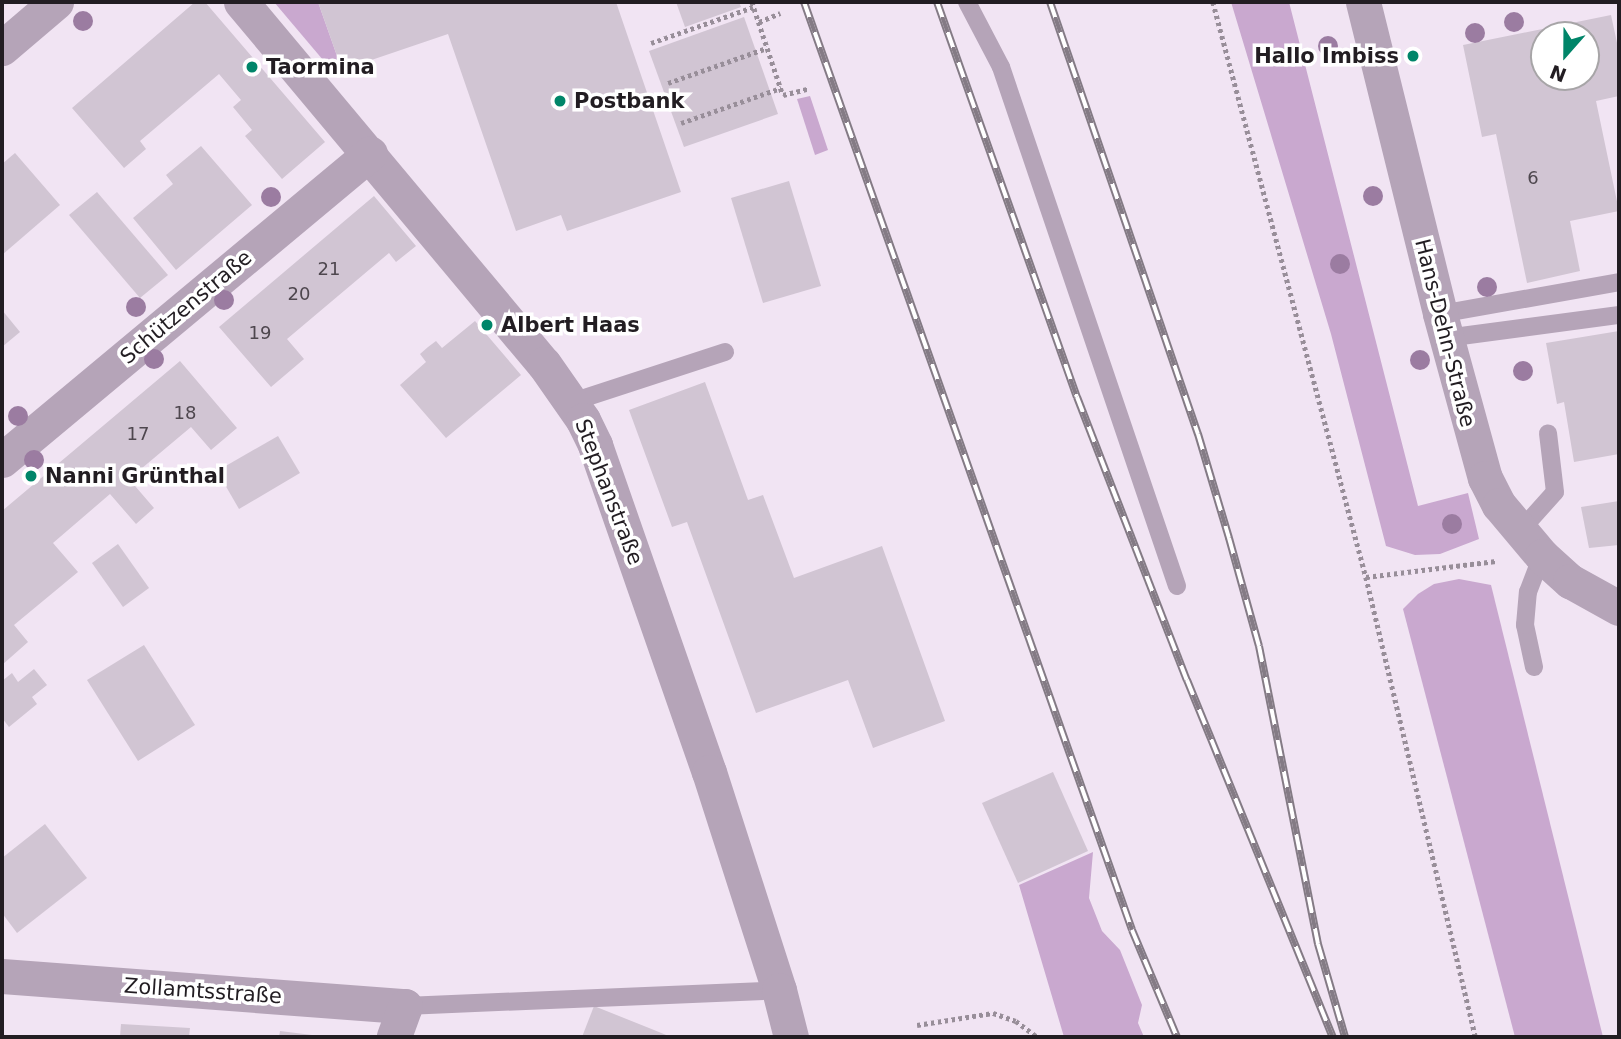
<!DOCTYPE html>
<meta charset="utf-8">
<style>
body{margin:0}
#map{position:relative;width:1621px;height:1039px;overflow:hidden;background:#f1e4f3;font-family:"DejaVu Sans",sans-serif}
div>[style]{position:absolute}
.green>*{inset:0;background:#c9a8cf}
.building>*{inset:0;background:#d1c5d3}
.path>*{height:4.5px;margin-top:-2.25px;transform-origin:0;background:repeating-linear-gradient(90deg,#988e99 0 3.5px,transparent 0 7px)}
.service>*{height:18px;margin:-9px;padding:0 9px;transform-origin:9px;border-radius:9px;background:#b5a4b8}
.minor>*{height:35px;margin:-17.5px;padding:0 17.5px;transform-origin:17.5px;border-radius:17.5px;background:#b5a4b8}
.rail>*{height:8px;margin-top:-4px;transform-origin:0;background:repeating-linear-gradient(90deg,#fff 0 16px,#847b85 0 32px);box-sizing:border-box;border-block:2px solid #847b85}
.trees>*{width:20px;height:20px;margin:-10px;border-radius:50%;background:#9b7ca1}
.dots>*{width:19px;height:19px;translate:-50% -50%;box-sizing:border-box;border:4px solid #fff;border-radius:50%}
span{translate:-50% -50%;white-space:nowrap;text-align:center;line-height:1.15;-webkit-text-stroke:7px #fff;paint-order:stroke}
.number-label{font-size:18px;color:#4e474e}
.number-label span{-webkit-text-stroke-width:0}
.poi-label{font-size:21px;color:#221d22;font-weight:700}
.right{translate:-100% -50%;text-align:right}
.left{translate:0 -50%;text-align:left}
.street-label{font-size:21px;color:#221d22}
.frame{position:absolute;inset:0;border:4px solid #221d22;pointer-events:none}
.north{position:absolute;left:1530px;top:21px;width:70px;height:70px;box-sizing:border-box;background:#fff;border:2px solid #a7a5a7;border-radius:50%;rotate:201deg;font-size:19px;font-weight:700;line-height:28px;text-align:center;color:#221d22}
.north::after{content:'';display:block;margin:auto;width:24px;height:32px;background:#008569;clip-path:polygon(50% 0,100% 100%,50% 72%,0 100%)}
</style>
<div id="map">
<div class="green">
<div style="clip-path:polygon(274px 2px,318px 2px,342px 70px,334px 73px)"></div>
<div style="clip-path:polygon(1231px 2px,1289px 2px,1418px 506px,1468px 493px,1479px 539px,1440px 554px,1415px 555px,1386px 546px,1331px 334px)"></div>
<div style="clip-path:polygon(810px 96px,828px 150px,815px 155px,797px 99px)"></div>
<div style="clip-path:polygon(1459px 579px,1491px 585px,1603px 1037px,1515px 1037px,1403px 609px,1418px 594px,1434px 584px)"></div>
<div style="clip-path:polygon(1093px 852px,1089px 898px,1102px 931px,1120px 950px,1142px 1005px,1138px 1023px,1144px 1037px,1064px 1037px,1019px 885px)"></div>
</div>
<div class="building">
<div style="clip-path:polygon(195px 2px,205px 2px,325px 142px,282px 179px,245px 136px,252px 130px,233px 107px,241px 100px,219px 74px,140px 141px,146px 149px,124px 168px,72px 108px)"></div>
<div style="clip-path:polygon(318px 2px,616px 2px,681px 192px,567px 231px,561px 215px,516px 231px,448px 34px,342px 70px)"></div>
<div style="clip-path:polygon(676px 2px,739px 2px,741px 7px,685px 27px)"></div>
<div style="clip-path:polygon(evenodd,1611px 15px,1619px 52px,1619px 96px,1596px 101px,1619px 211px,1570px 221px,1580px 271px,1527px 283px,1496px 134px,1482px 137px,1463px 45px,1611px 15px,1544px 35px,1586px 35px,1586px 77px,1544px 77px,1544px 35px)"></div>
<div style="clip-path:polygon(744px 17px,778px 114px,684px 147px,649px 51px)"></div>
<div style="clip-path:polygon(201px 146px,252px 205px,176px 270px,133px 218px,173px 184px,166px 175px)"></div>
<div style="clip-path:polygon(15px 153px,60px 205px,2px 255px,2px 164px)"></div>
<div style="clip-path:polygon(789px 181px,821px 286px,763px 303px,731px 198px)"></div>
<div style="clip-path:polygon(97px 192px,168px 275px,140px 298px,69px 215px)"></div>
<div style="clip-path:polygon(374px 196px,416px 246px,396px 262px,389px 253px,287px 339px,304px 359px,271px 387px,219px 327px)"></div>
<div style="clip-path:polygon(2px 310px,20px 332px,2px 347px)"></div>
<div style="clip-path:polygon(475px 321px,521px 375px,446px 438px,400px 385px,426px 362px,420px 354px,428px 347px,436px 341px,442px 348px)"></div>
<div style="clip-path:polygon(1619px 331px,1619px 454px,1574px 462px,1564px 402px,1557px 404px,1546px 343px)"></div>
<div style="clip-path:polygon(180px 361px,237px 428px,211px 450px,191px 427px,129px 479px,154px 508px,136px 524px,110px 494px,53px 543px,78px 572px,14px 625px,28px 642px,2px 665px,2px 511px)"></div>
<div style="clip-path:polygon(705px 382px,748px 500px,763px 495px,794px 578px,882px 546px,945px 721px,873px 748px,848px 680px,756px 713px,687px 522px,672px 527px,629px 410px)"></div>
<div style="clip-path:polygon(278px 436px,300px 473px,239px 509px,217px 471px)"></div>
<div style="clip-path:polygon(1619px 501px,1619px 545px,1589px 548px,1581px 507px)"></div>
<div style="clip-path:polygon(118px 544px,149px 588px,123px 607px,92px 563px)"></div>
<div style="clip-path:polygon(144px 645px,195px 725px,138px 761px,87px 680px)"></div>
<div style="clip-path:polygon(34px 669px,47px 685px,32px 697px,37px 704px,9px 727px,2px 718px,2px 681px,12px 673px,18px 682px)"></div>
<div style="clip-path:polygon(1053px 772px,1088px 851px,1018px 883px,982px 803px)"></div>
<div style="clip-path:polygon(45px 824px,87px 878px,17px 933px,2px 913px,2px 858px)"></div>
<div style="clip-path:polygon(594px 1006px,654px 1030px,671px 1037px,582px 1037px)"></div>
<div style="clip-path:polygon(121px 1024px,190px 1028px,189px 1037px,120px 1037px)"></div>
<div style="clip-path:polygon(280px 1031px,320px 1036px,320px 1037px,279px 1037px)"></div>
</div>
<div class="path">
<div style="left:752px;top:2px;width:98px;rotate:71.6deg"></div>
<div style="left:783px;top:95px;width:25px;rotate:-14deg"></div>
<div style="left:1213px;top:2px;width:595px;rotate:75.1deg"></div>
<div style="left:1366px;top:577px;width:473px;rotate:76.6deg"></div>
<div style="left:759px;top:22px;width:23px;rotate:-23deg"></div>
<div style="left:651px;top:43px;width:108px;rotate:-19.4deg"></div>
<div style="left:668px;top:83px;width:105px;rotate:-19.5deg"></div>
<div style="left:681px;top:123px;width:106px;rotate:-19.3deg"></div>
<div style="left:1366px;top:577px;width:131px;rotate:-7deg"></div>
<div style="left:917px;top:1025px;width:77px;rotate:-9deg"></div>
<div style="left:993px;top:1013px;width:24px;rotate:19deg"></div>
<div style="left:1016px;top:1021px;width:26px;rotate:37deg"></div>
</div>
<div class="service">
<div style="left:967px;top:2px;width:73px;rotate:62.4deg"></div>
<div style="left:1001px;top:67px;width:548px;rotate:71.27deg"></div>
<div style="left:1440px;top:314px;width:182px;rotate:-10.1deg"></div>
<div style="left:1446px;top:338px;width:175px;rotate:-7.6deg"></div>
<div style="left:572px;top:402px;width:161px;rotate:-18.1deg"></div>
<div style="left:1520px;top:531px;width:52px;rotate:-48.1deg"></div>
<div style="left:1555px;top:492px;width:59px;rotate:-96.8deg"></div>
<div style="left:1534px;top:667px;width:43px;rotate:-102.1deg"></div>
<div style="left:1525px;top:625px;width:33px;rotate:-85deg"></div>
<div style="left:1528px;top:592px;width:39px;rotate:-69deg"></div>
<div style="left:405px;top:1006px;width:374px;rotate:-2.4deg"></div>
</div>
<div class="minor">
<div style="left:241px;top:2px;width:472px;rotate:50.1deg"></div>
<div style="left:544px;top:364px;width:68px;rotate:55.1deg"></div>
<div style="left:583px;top:420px;width:28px;rotate:64deg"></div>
<div style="left:595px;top:445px;width:346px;rotate:70.8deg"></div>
<div style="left:709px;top:772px;width:229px;rotate:72.2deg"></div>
<div style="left:779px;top:990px;width:49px;rotate:75.7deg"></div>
<div style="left:1363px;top:2px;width:321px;rotate:76.1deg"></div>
<div style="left:1440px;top:314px;width:170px;rotate:74.7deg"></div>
<div style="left:1485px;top:478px;width:30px;rotate:63deg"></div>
<div style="left:1499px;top:505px;width:67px;rotate:49.9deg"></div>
<div style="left:1542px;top:556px;width:38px;rotate:42deg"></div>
<div style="left:1570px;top:581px;width:56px;rotate:28.9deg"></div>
<div style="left:2px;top:48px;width:71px;rotate:-40.4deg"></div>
<div style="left:2px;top:460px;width:479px;rotate:-39.8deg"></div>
<div style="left:2px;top:976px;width:404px;rotate:4.3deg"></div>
<div style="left:405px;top:1006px;width:33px;rotate:110deg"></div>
</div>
<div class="rail">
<div style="left:804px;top:2px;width:984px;rotate:70.53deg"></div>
<div style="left:1132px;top:930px;width:116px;rotate:67.2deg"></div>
<div style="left:937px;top:2px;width:419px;rotate:70.5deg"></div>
<div style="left:1077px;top:397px;width:304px;rotate:68.8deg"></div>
<div style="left:1187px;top:680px;width:386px;rotate:67.8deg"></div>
<div style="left:1050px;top:2px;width:457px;rotate:71.1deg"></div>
<div style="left:1198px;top:434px;width:109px;rotate:73.4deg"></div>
<div style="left:1229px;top:538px;width:112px;rotate:74.5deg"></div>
<div style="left:1259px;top:646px;width:304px;rotate:78.8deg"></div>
<div style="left:1318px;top:944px;width:97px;rotate:73.8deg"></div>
</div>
<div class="trees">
<div style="left:83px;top:21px"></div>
<div style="left:1514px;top:22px"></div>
<div style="left:1475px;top:33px"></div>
<div style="left:1328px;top:46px"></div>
<div style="left:1373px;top:196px"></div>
<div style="left:271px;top:197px"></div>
<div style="left:1340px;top:264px"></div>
<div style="left:1487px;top:287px"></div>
<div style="left:224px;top:300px"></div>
<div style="left:136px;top:307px"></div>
<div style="left:154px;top:359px"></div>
<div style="left:1420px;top:360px"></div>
<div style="left:1523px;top:371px"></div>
<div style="left:18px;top:416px"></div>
<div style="left:34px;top:460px"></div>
<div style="left:1452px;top:524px"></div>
</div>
<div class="dots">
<div style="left:1413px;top:56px;background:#008569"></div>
<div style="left:252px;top:67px;background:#008569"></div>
<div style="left:560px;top:101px;background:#008569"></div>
<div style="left:487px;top:325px;background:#008569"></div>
<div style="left:31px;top:476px;background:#008569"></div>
</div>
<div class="number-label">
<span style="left:1533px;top:178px">6</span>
<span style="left:329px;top:269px">21</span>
<span style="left:299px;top:294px">20</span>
<span style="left:260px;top:333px">19</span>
<span style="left:185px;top:413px">18</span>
<span style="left:138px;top:434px">17</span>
</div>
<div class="poi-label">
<span class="right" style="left:1399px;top:56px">Hallo Imbiss</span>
<span class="left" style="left:266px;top:67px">Taormina</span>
<span class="left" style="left:574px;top:101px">Postbank</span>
<span class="left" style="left:501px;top:325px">Albert Haas</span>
<span class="left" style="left:45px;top:476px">Nanni Grünthal</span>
</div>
<div class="street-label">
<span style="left:186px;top:307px;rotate:-40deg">Schützenstraße</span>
<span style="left:1445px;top:333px;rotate:76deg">Hans-Dehn-Straße</span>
<span style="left:609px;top:492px;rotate:69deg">Stephanstraße</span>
<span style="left:203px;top:991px;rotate:4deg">Zollamtsstraße</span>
</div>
<div class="frame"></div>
<div class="north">N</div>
</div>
